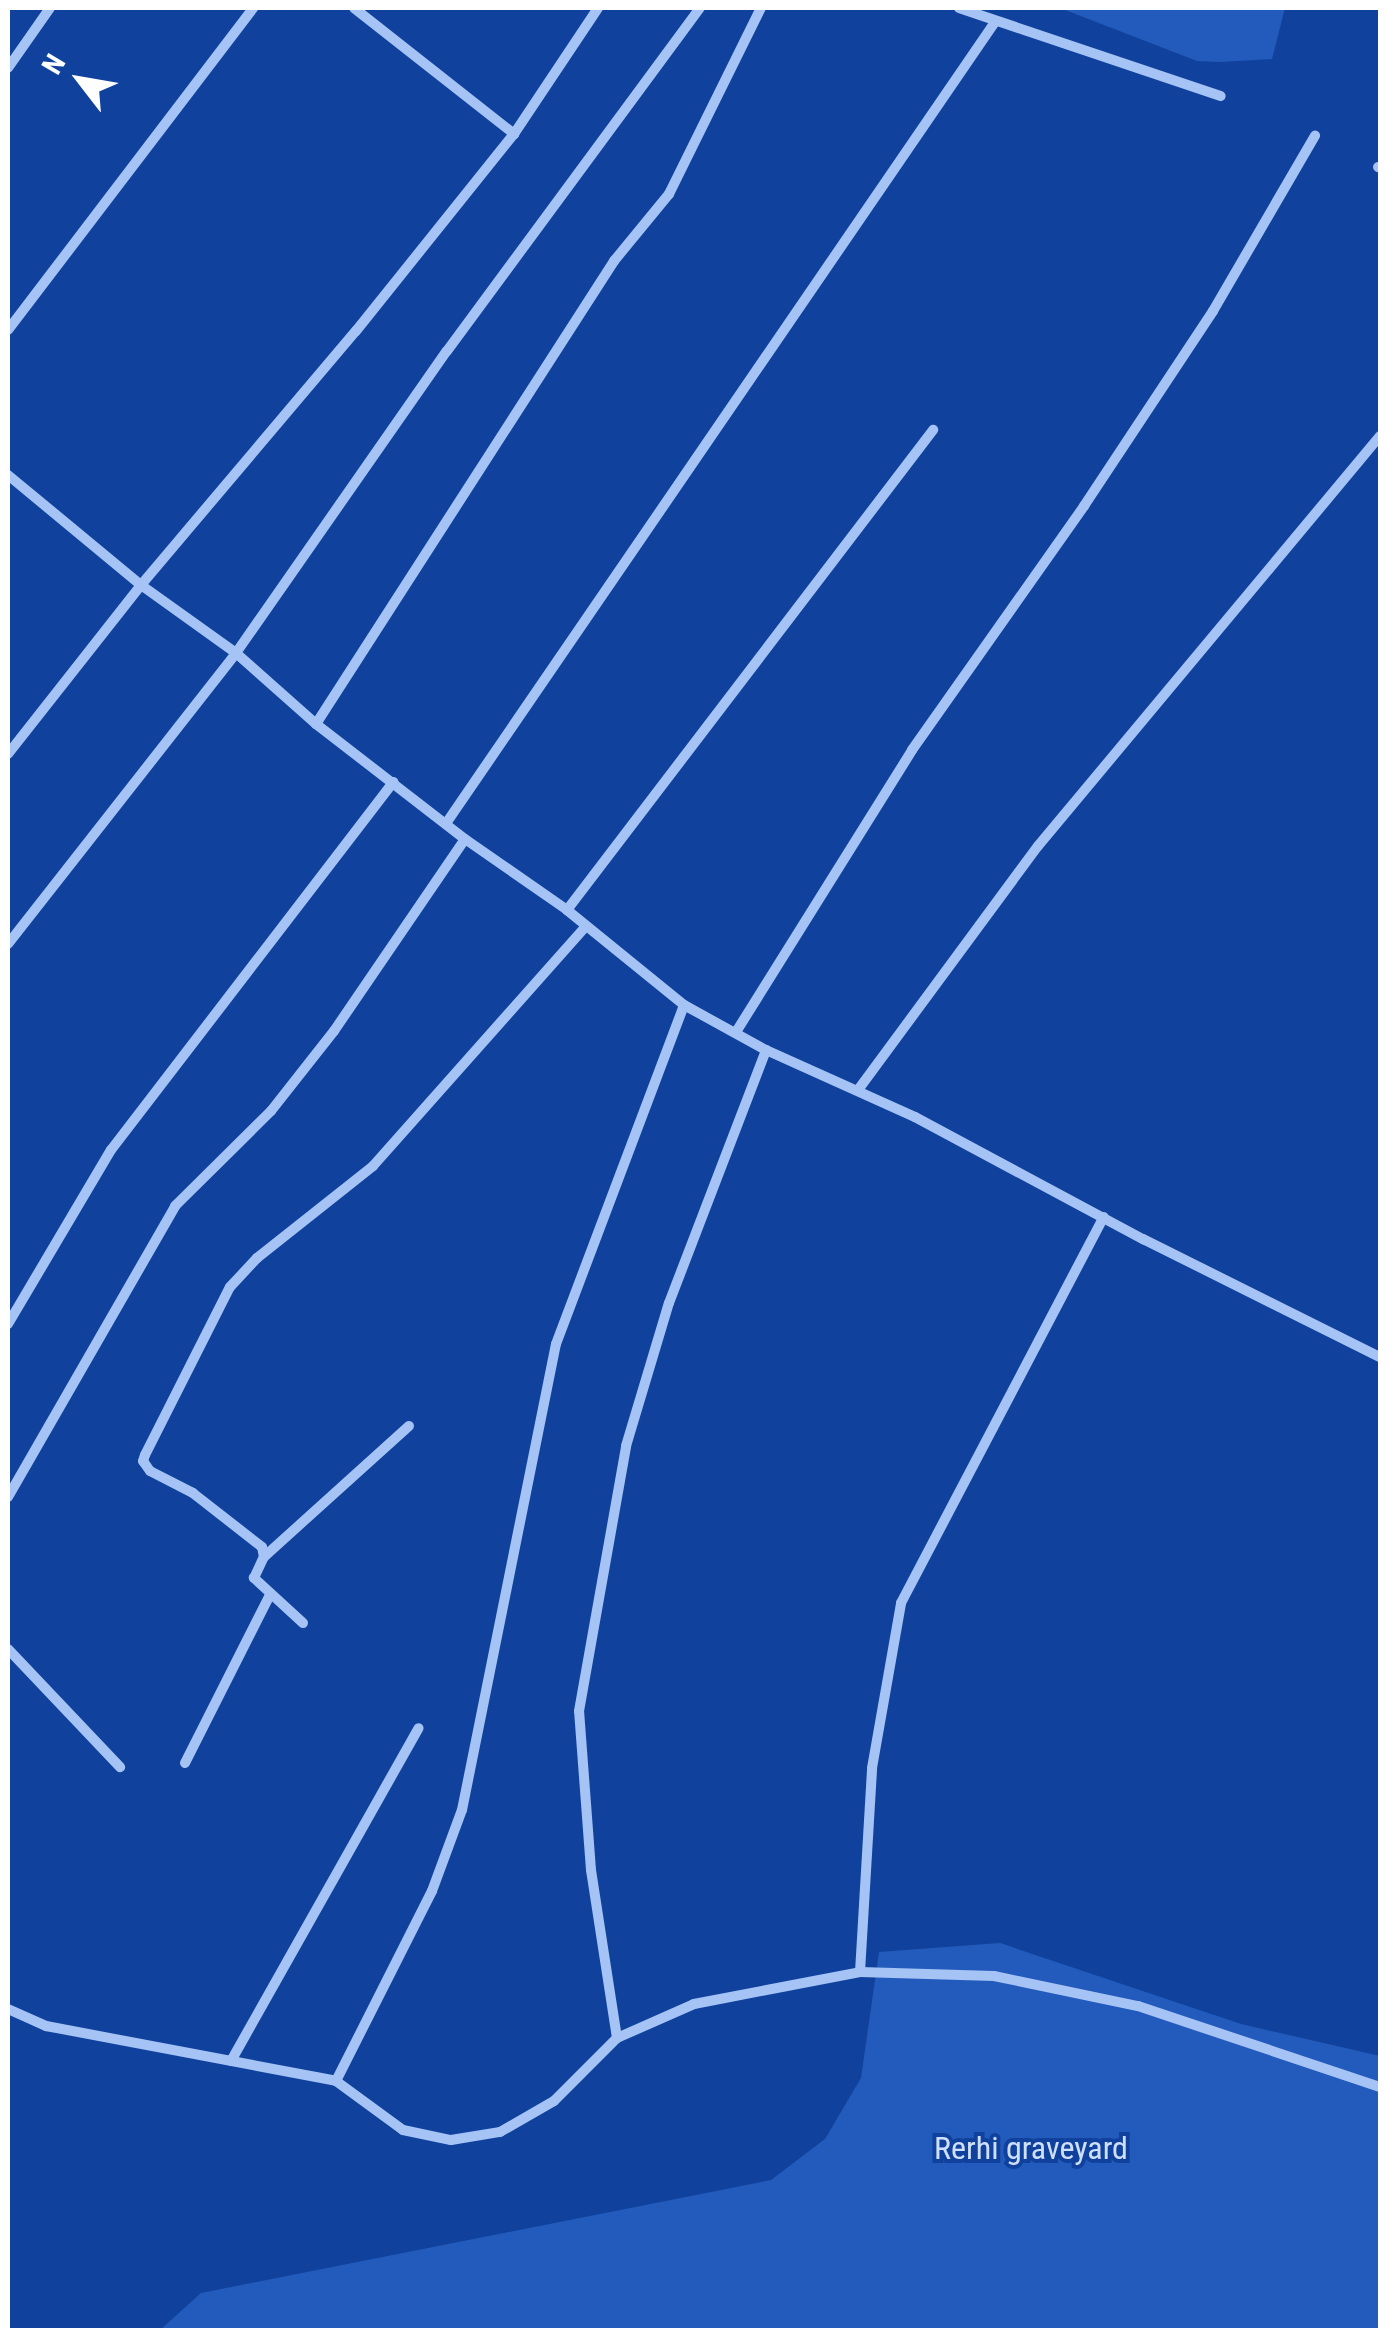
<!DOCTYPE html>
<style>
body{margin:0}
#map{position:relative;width:1388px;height:2338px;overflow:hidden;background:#10429d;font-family:"Roboto Condensed",sans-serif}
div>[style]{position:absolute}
.green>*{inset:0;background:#235bbc}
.street>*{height:10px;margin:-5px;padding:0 5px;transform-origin:5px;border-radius:5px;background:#a5c3f5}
span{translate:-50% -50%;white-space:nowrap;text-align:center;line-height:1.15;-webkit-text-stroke:8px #10429d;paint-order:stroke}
.park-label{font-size:32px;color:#cee0fe}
.frame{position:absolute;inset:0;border:10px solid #fff;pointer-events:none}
.north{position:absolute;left:30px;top:30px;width:100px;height:100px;-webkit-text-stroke:8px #10429d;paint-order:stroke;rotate:301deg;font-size:28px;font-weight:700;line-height:40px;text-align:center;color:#fff}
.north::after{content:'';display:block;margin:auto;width:35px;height:45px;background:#fff;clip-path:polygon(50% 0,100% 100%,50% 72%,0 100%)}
</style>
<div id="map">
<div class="green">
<div style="clip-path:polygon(1060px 8px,1285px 8px,1272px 59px,1220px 62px,1197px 61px)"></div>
<div style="clip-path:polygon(1000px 1943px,1241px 2024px,1380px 2056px,1380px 2330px,160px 2330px,201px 2293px,771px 2180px,825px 2139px,861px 2078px,879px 1952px)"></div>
</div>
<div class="street">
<div style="left:354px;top:8px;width:204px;rotate:38.2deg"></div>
<div style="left:959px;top:8px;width:276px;rotate:18.6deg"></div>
<div style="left:8px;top:68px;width:73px;rotate:-55deg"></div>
<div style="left:1378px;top:167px;width:2px;rotate:27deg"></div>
<div style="left:8px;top:330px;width:405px;rotate:-52.7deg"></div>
<div style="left:8px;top:475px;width:173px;rotate:39.6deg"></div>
<div style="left:141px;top:585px;width:117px;rotate:35.6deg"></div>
<div style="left:236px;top:653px;width:107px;rotate:41.6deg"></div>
<div style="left:316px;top:724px;width:188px;rotate:37.7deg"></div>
<div style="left:465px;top:839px;width:124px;rotate:34.8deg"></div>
<div style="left:567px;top:910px;width:151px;rotate:39.1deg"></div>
<div style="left:684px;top:1005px;width:94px;rotate:28.8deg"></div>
<div style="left:766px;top:1050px;width:163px;rotate:24.2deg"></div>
<div style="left:915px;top:1117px;width:259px;rotate:28.2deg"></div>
<div style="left:1143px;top:1239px;width:265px;rotate:26.5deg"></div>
<div style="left:316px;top:724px;width:551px;rotate:-57.23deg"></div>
<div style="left:614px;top:261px;width:87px;rotate:-50.6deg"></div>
<div style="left:669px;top:194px;width:208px;rotate:-63.7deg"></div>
<div style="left:8px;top:754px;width:215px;rotate:-51.8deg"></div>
<div style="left:141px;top:585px;width:333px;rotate:-49.8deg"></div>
<div style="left:356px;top:331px;width:253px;rotate:-51.3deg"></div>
<div style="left:514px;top:134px;width:151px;rotate:-56.3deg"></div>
<div style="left:447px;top:822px;width:970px;rotate:-55.59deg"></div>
<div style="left:567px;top:910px;width:604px;rotate:-52.67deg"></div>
<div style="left:8px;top:944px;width:370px;rotate:-51.9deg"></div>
<div style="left:236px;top:653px;width:368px;rotate:-55.1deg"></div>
<div style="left:447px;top:351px;width:426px;rotate:-53.6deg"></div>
<div style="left:736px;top:1032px;width:332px;rotate:-58deg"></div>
<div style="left:912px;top:750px;width:299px;rotate:-54.8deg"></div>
<div style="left:1084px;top:506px;width:234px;rotate:-56.5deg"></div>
<div style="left:1213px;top:311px;width:203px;rotate:-59.8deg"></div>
<div style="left:858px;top:1090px;width:303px;rotate:-53.6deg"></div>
<div style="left:1038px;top:846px;width:534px;rotate:-50.17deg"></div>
<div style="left:8px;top:1324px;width:202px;rotate:-59.4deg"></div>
<div style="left:111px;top:1150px;width:464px;rotate:-52.5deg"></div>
<div style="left:8px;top:1497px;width:336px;rotate:-60.1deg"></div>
<div style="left:175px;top:1206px;width:135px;rotate:-44.7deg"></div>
<div style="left:271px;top:1111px;width:102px;rotate:-51.8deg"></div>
<div style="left:334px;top:1031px;width:232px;rotate:-55.7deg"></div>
<div style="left:265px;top:1556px;width:194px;rotate:-42.1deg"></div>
<div style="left:303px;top:1623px;width:67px;rotate:-137.4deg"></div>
<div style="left:254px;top:1578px;width:23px;rotate:-65deg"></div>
<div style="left:264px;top:1557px;width:10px;rotate:-101deg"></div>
<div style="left:262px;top:1547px;width:88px;rotate:-142deg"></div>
<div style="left:193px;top:1493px;width:48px;rotate:-152.9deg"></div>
<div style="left:150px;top:1471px;width:12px;rotate:-125deg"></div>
<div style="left:143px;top:1461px;width:6px;rotate:-72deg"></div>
<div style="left:145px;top:1455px;width:188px;rotate:-63.2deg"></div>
<div style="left:230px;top:1287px;width:40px;rotate:-47deg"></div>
<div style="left:257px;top:1258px;width:148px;rotate:-38.4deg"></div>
<div style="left:373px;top:1166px;width:319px;rotate:-48.4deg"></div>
<div style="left:8px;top:1649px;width:163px;rotate:46.5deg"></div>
<div style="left:185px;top:1763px;width:188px;rotate:-63.2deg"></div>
<div style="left:860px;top:1972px;width:204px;rotate:-86.6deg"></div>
<div style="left:872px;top:1768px;width:168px;rotate:-80deg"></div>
<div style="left:901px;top:1603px;width:436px;rotate:-62.3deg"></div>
<div style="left:8px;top:2009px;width:42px;rotate:24.1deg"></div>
<div style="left:46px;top:2026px;width:295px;rotate:10.7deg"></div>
<div style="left:336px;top:2081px;width:83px;rotate:36.2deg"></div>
<div style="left:403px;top:2130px;width:49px;rotate:11.8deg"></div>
<div style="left:451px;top:2140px;width:50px;rotate:-9.3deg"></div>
<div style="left:500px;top:2132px;width:62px;rotate:-29.9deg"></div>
<div style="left:554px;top:2101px;width:89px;rotate:-45deg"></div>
<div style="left:617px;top:2038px;width:84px;rotate:-23.8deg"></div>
<div style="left:694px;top:2004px;width:169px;rotate:-10.9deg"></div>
<div style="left:860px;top:1972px;width:134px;rotate:1.7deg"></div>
<div style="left:994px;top:1976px;width:147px;rotate:11.8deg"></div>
<div style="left:1138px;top:2006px;width:255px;rotate:18.5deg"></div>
<div style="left:617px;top:2038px;width:170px;rotate:-98.8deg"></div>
<div style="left:591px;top:1870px;width:159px;rotate:-94.3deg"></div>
<div style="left:579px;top:1711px;width:269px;rotate:-79.9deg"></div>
<div style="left:626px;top:1446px;width:149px;rotate:-73.3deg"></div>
<div style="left:669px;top:1303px;width:271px;rotate:-69deg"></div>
<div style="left:231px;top:2061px;width:382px;rotate:-60.6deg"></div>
<div style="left:336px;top:2081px;width:213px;rotate:-63.2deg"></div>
<div style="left:432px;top:1891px;width:86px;rotate:-69.7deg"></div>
<div style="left:462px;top:1810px;width:475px;rotate:-78.6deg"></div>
<div style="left:556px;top:1344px;width:362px;rotate:-69.3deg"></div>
</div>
<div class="park-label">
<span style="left:1031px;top:2148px">Rerhi graveyard</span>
</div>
<div class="frame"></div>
<div class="north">N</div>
</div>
